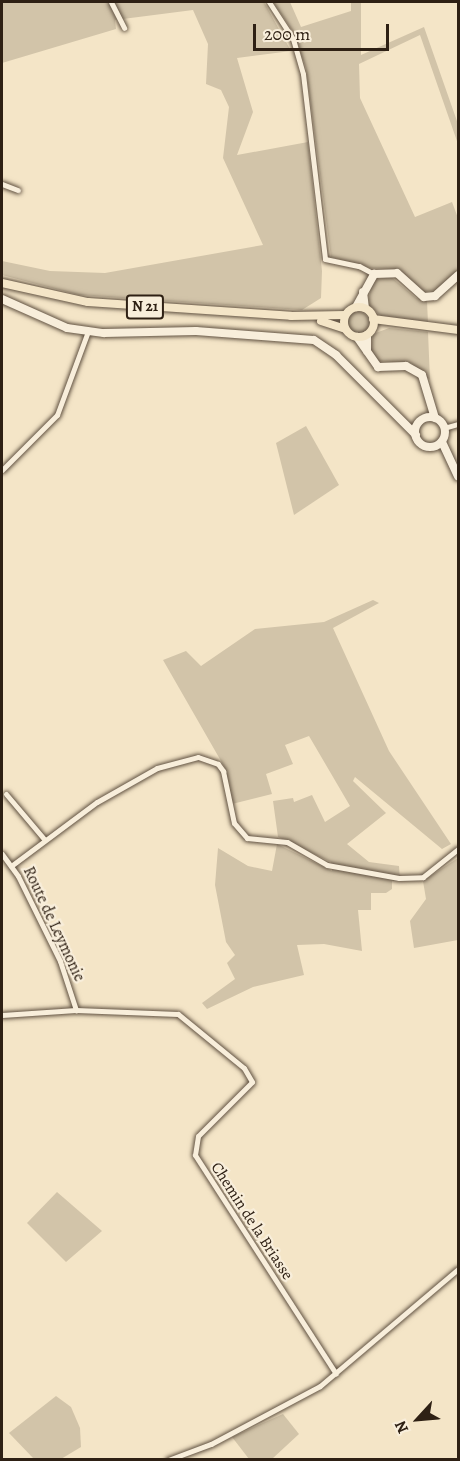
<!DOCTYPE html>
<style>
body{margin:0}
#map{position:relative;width:460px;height:1461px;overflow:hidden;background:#f4e5c7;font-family:Alegreya,serif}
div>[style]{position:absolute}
.green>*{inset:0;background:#d2c4a9}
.round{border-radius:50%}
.roads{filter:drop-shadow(0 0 2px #605141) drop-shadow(0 0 2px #605141)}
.street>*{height:5px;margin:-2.5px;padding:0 2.5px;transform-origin:2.5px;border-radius:2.5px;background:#f8eedb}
.secondary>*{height:8px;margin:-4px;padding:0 4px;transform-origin:4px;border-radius:4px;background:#f8eedb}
.secondary>.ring{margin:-4px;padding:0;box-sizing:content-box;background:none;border:8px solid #f8eedb;border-radius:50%}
.primary>*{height:8px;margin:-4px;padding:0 4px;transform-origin:4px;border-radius:4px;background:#f4e5c7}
.primary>.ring{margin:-4px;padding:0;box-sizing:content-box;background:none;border:8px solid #f4e5c7;border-radius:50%}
span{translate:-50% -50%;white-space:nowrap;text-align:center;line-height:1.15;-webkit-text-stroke:4.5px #f8eedb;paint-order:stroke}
.shield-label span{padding:2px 4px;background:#f8eedb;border:2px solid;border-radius:4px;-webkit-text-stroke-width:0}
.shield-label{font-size:15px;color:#2e2014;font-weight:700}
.street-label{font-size:16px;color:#2e2014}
.frame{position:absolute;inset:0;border:3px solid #2e2014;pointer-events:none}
.north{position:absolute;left:388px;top:1389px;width:60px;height:60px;-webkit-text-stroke:4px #f8eedb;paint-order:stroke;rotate:244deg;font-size:16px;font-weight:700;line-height:24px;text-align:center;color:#2e2014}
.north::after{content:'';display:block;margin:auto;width:21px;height:27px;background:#2e2014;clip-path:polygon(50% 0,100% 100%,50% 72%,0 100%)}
.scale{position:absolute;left:253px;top:24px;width:136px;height:27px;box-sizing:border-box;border:3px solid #2e2014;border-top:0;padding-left:8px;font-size:18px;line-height:21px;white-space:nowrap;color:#2e2014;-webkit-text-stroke:4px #f8eedb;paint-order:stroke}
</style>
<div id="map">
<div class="green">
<div style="clip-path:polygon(2px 2px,264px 2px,291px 51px,237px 58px,253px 112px,237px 155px,308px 142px,322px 271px,321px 298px,302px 310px,79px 295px,2px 275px,2px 261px,50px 271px,105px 273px,263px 245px,223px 158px,229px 107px,221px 90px,206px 84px,208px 44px,193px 10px,115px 20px,116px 29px,2px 63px)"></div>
<div style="clip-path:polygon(273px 2px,290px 2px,301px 27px,351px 11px,351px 2px,361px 2px,361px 55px,424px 27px,458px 124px,458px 144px,420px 35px,359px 64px,360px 98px,415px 217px,452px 202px,458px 218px,458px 270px,437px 290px,422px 292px,394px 269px,370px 268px,331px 257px,306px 68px,292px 30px)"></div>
<div style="clip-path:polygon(390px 276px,416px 298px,427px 301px,428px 323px,382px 317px,368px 304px,372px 281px)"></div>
<div class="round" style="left:347px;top:312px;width:22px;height:22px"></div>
<div style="clip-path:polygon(389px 328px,428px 332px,430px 380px,411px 363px,376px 361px,371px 350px,373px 334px)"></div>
<div style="clip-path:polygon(306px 426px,339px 485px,294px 515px,276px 443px)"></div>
<div style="clip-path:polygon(373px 600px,379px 603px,333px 628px,389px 751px,451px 844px,442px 849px,355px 777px,353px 781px,386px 813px,347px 844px,369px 862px,399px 866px,400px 881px,392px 881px,392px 889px,386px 893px,371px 893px,371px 910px,358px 910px,362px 951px,324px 944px,297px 945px,304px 975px,253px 987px,207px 1009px,202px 1003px,235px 979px,227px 963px,235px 955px,226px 942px,215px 885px,218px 848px,248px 866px,272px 871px,277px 844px,332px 871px,331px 862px,278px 837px,273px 801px,293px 798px,294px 802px,312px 795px,325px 822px,350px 806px,309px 736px,285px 745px,293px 764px,266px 774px,272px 794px,232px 804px,225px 768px,163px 660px,186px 651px,201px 666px,255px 629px,324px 622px)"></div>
<div style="clip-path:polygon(458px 858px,458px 940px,414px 948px,410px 921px,426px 899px,423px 881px)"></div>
<div style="clip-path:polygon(57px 1192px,102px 1231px,66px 1262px,27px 1223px)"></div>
<div style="clip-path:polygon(56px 1396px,71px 1407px,80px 1428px,81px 1447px,61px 1459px,34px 1459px,9px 1433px)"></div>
<div style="clip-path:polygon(283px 1414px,299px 1434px,272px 1459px,249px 1459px,232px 1437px)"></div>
</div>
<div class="roads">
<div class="street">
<div style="left:111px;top:2px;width:29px;rotate:63deg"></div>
<div style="left:269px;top:2px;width:44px;rotate:57deg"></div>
<div style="left:293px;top:39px;width:36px;rotate:74deg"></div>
<div style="left:303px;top:74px;width:186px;rotate:83.2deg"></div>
<div style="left:325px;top:259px;width:35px;rotate:12deg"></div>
<div style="left:359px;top:266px;width:17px;rotate:28deg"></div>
<div style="left:2px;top:184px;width:17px;rotate:21deg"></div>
<div style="left:444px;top:428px;width:15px;rotate:-16deg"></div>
<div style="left:2px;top:470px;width:78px;rotate:-45deg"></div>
<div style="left:57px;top:415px;width:90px;rotate:-69.7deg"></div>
<div style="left:6px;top:794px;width:60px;rotate:49.7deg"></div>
<div style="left:2px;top:854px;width:27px;rotate:54deg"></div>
<div style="left:18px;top:876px;width:95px;rotate:63.7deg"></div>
<div style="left:60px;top:961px;width:52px;rotate:71.9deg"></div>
<div style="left:11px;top:866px;width:107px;rotate:-36.7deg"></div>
<div style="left:97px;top:802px;width:69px;rotate:-29.5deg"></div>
<div style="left:157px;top:768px;width:42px;rotate:-15deg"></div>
<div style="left:198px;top:757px;width:21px;rotate:19deg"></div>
<div style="left:218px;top:764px;width:9px;rotate:54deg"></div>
<div style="left:223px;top:771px;width:53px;rotate:78.1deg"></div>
<div style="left:234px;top:823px;width:20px;rotate:49deg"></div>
<div style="left:247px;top:838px;width:40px;rotate:5.7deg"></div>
<div style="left:287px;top:842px;width:46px;rotate:29.9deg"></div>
<div style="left:327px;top:865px;width:73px;rotate:10.2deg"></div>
<div style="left:399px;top:878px;width:24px;rotate:-2deg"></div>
<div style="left:423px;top:877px;width:45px;rotate:-38.7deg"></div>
<div style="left:2px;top:1015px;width:74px;rotate:-3.9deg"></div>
<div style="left:76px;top:1010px;width:102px;rotate:2.2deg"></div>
<div style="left:178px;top:1014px;width:85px;rotate:39.3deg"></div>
<div style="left:244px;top:1068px;width:16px;rotate:60deg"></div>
<div style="left:252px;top:1082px;width:76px;rotate:135deg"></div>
<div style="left:198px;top:1136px;width:19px;rotate:99deg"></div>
<div style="left:195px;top:1155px;width:260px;rotate:57.2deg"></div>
<div style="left:168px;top:1460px;width:46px;rotate:-20.4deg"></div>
<div style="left:211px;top:1444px;width:123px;rotate:-28deg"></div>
<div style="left:320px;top:1386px;width:181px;rotate:-40.3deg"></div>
</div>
<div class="secondary">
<div style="left:363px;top:292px;width:16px;rotate:83deg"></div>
<div style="left:2px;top:299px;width:71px;rotate:24deg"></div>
<div style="left:67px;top:328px;width:37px;rotate:8deg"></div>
<div style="left:104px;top:333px;width:92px;rotate:-1.2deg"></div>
<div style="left:196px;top:331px;width:118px;rotate:4.4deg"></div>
<div style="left:314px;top:340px;width:27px;rotate:34deg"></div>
<div style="left:336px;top:355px;width:113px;rotate:45deg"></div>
<div style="left:356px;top:307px;width:38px;rotate:-61deg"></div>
<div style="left:374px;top:274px;width:23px;rotate:-2deg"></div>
<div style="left:397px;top:273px;width:36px;rotate:42deg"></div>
<div style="left:424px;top:297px;width:11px;rotate:-5deg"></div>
<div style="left:435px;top:296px;width:31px;rotate:-42deg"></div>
<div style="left:357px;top:337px;width:37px;rotate:55deg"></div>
<div style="left:378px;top:367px;width:28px;rotate:-2deg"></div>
<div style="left:406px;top:366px;width:18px;rotate:29deg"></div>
<div style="left:422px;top:375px;width:45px;rotate:73.2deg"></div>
<div style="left:367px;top:351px;width:16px;rotate:-90deg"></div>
<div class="ring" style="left:415px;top:417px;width:22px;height:22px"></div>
<div style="left:442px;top:442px;width:38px;rotate:65deg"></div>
</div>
<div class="primary">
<div style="left:2px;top:283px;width:88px;rotate:12.5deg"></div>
<div style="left:88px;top:302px;width:203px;rotate:3.9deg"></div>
<div style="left:291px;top:316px;width:54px;rotate:-1.1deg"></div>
<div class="ring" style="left:344px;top:307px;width:22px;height:22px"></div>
<div style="left:373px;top:319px;width:86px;rotate:7.4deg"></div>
<div style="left:321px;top:321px;width:25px;rotate:18deg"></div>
</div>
</div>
<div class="shield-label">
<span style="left:145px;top:307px">N 21</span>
</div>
<div class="street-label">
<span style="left:54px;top:924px;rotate:65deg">Route de Leymonie</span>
<span style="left:252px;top:1221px;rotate:57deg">Chemin de la Briasse</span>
</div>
<div class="frame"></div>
<div class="north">N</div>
<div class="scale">200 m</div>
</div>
